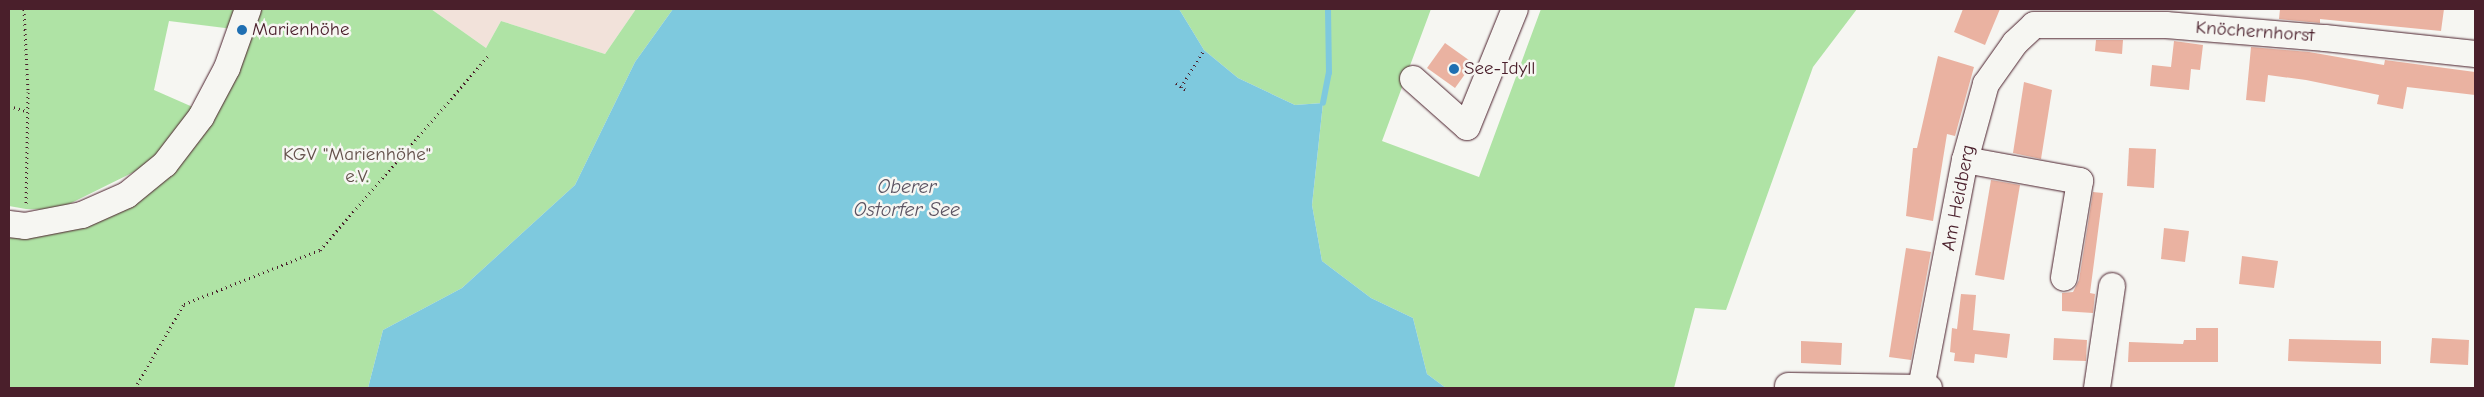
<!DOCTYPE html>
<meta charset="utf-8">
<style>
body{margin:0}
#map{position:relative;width:2484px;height:397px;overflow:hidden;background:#f6f6f2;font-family:"Comic Neue",sans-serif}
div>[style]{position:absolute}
.built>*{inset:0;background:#f2e2da}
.green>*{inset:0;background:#afe3a5}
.water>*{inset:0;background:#7ec9de}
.stream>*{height:5.5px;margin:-2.75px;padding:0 2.75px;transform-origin:2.75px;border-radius:2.75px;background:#7ec9de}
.building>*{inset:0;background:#eab2a1}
.path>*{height:3px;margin-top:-1.5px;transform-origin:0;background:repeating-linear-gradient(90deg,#4a1f2b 0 1px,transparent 0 5px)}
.roads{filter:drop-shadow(0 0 1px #4a1f2b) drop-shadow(0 0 1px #4a1f2b)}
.minor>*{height:26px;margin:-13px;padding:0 13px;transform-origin:13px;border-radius:13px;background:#f6f6f2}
.dots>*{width:14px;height:14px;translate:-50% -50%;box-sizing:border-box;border:2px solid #f6f6f2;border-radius:50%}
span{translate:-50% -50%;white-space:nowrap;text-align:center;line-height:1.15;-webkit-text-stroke:5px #f6f6f2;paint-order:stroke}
.poi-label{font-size:19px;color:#4a1f2b}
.left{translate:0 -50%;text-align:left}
.street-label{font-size:19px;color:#4a1f2b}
.park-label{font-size:19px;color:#63504a}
.water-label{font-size:20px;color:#5a5261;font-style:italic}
.frame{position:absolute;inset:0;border:10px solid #4a1f2b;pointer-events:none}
</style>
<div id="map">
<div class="built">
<div style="clip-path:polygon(431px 9px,636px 9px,605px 54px,501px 21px,486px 48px)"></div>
</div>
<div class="green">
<div style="clip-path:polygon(9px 9px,431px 9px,486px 48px,501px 21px,605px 54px,636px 9px,673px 9px,635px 62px,575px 185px,462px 288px,383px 330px,368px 388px,9px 388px,9px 224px,82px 215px,165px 164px,241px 30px,169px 21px,154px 90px,195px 108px,150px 164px,57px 210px,26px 209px,9px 206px)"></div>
<div style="clip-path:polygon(1179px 9px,1431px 9px,1382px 141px,1479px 177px,1541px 9px,1857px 9px,1813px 67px,1726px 310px,1695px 308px,1674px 388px,1446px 388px,1427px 374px,1413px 318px,1371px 298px,1322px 261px,1312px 205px,1323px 103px,1295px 105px,1238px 78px,1204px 50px)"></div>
</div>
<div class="water">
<div style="clip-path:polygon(673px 9px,1179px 9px,1204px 50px,1238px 78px,1295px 105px,1323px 103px,1312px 205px,1322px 261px,1371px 298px,1413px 318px,1427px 374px,1446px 388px,368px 388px,383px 330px,462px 288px,575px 185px,635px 62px)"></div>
</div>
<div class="stream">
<div style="left:1323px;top:103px;width:31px;rotate:-79deg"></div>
<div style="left:1329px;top:73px;width:64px;rotate:-90.9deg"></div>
</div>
<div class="building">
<div style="clip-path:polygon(1963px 9px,2000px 9px,1985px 45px,1954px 32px)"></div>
<div style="clip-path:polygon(2280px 9px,2444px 9px,2441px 31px,2320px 19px,2320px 23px,2279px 19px)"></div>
<div style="clip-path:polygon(2096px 40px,2123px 40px,2122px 54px,2095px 51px)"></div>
<div style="clip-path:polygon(2174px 41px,2203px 45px,2200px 70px,2191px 69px,2189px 90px,2150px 86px,2152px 65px,2171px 67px)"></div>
<div style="clip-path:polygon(1445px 43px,1473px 63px,1455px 88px,1427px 68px)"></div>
<div style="clip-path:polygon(2251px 47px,2309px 52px,2384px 65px,2385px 60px,2475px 72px,2475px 95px,2407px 87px,2403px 109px,2377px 104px,2379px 95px,2306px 80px,2268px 75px,2265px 102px,2246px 100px)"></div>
<div style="clip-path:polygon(1938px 56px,1974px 67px,1955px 136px,1947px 134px,1933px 221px,1906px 216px,1913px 148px,1917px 148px)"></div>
<div style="clip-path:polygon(2024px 82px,2052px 90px,2041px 159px,2013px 153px)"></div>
<div style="clip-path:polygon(2129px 148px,2156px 149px,2154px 188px,2127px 186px)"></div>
<div style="clip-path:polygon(1991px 180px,2020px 185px,2004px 280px,1975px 275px)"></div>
<div style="clip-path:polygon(2093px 192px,2103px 193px,2090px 293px,2095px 294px,2093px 313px,2062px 311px,2062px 293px,2073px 292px,2079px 280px)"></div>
<div style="clip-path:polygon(2164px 228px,2189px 231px,2185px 262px,2161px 259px)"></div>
<div style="clip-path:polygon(1906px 248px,1931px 252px,1911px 360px,1889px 357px)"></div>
<div style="clip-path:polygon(2242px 256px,2278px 261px,2274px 288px,2239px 284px)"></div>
<div style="clip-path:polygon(1961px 294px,1976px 295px,1973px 330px,2010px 334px,2007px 358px,1975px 354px,1974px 363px,1954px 361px,1955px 353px,1950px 352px,1952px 328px,1957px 329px)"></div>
<div style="clip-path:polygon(2196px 328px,2218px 328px,2218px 362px,2128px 362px,2129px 342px,2183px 344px,2184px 340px,2196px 340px)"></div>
<div style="clip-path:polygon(2054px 338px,2087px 340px,2086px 361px,2053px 360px)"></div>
<div style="clip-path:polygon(2432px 338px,2469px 340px,2468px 365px,2430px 363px)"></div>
<div style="clip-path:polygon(2289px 339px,2381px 341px,2381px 364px,2288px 361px)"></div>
<div style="clip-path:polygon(1801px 341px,1842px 343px,1841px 365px,1801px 363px)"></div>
</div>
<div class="path">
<div style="left:24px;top:9px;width:83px;rotate:87.2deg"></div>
<div style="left:28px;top:92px;width:113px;rotate:91deg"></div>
<div style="left:1176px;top:83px;width:12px;rotate:35deg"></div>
<div style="left:1181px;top:87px;width:44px;rotate:-58.1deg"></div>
<div style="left:9px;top:106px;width:18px;rotate:16deg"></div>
<div style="left:135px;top:388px;width:97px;rotate:-59.7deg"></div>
<div style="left:184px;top:304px;width:146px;rotate:-21.7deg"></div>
<div style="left:320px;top:250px;width:258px;rotate:-49.1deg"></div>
</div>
<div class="roads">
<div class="minor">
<div style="left:1413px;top:79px;width:72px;rotate:41.6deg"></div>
<div style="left:1467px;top:127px;width:127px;rotate:-67.9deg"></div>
<div style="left:1965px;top:160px;width:117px;rotate:10.3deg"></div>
<div style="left:2080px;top:181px;width:98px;rotate:99.4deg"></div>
<div style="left:9px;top:224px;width:16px;rotate:7deg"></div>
<div style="left:25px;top:226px;width:58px;rotate:-10.9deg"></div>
<div style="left:82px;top:215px;width:49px;rotate:-24deg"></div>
<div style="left:127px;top:195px;width:49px;rotate:-39.2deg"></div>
<div style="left:165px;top:164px;width:59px;rotate:-52.5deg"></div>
<div style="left:201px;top:117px;width:55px;rotate:-62deg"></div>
<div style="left:227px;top:68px;width:63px;rotate:-70.4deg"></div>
<div style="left:1788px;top:386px;width:141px;rotate:0.8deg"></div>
<div style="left:1921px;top:388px;width:232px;rotate:-79.1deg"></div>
<div style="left:1965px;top:160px;width:79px;rotate:-74.6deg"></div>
<div style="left:1986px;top:84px;width:50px;rotate:-54.7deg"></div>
<div style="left:2015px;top:43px;width:26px;rotate:-43deg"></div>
<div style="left:2034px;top:25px;width:132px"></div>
<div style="left:2166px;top:25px;width:160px;rotate:4.7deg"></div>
<div style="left:2325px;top:38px;width:151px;rotate:6.1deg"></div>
<div style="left:2097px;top:388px;width:103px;rotate:-81.6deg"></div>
</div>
</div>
<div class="dots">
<div style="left:242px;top:30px;background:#1f6fb2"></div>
<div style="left:1454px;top:69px;background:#1f6fb2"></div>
</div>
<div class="poi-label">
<span class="left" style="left:252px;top:30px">Marienhöhe</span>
<span class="left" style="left:1464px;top:69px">See-Idyll</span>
</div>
<div class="street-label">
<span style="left:2255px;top:32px;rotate:4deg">Knöchernhorst</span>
<span style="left:1959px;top:198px;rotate:-79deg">Am Heidberg</span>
</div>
<div class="park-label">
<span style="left:357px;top:166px">KGV "Marienhöhe"<br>e.V.</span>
</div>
<div class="water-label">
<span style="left:907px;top:198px">Oberer<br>Ostorfer See</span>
</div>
<div class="frame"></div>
</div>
